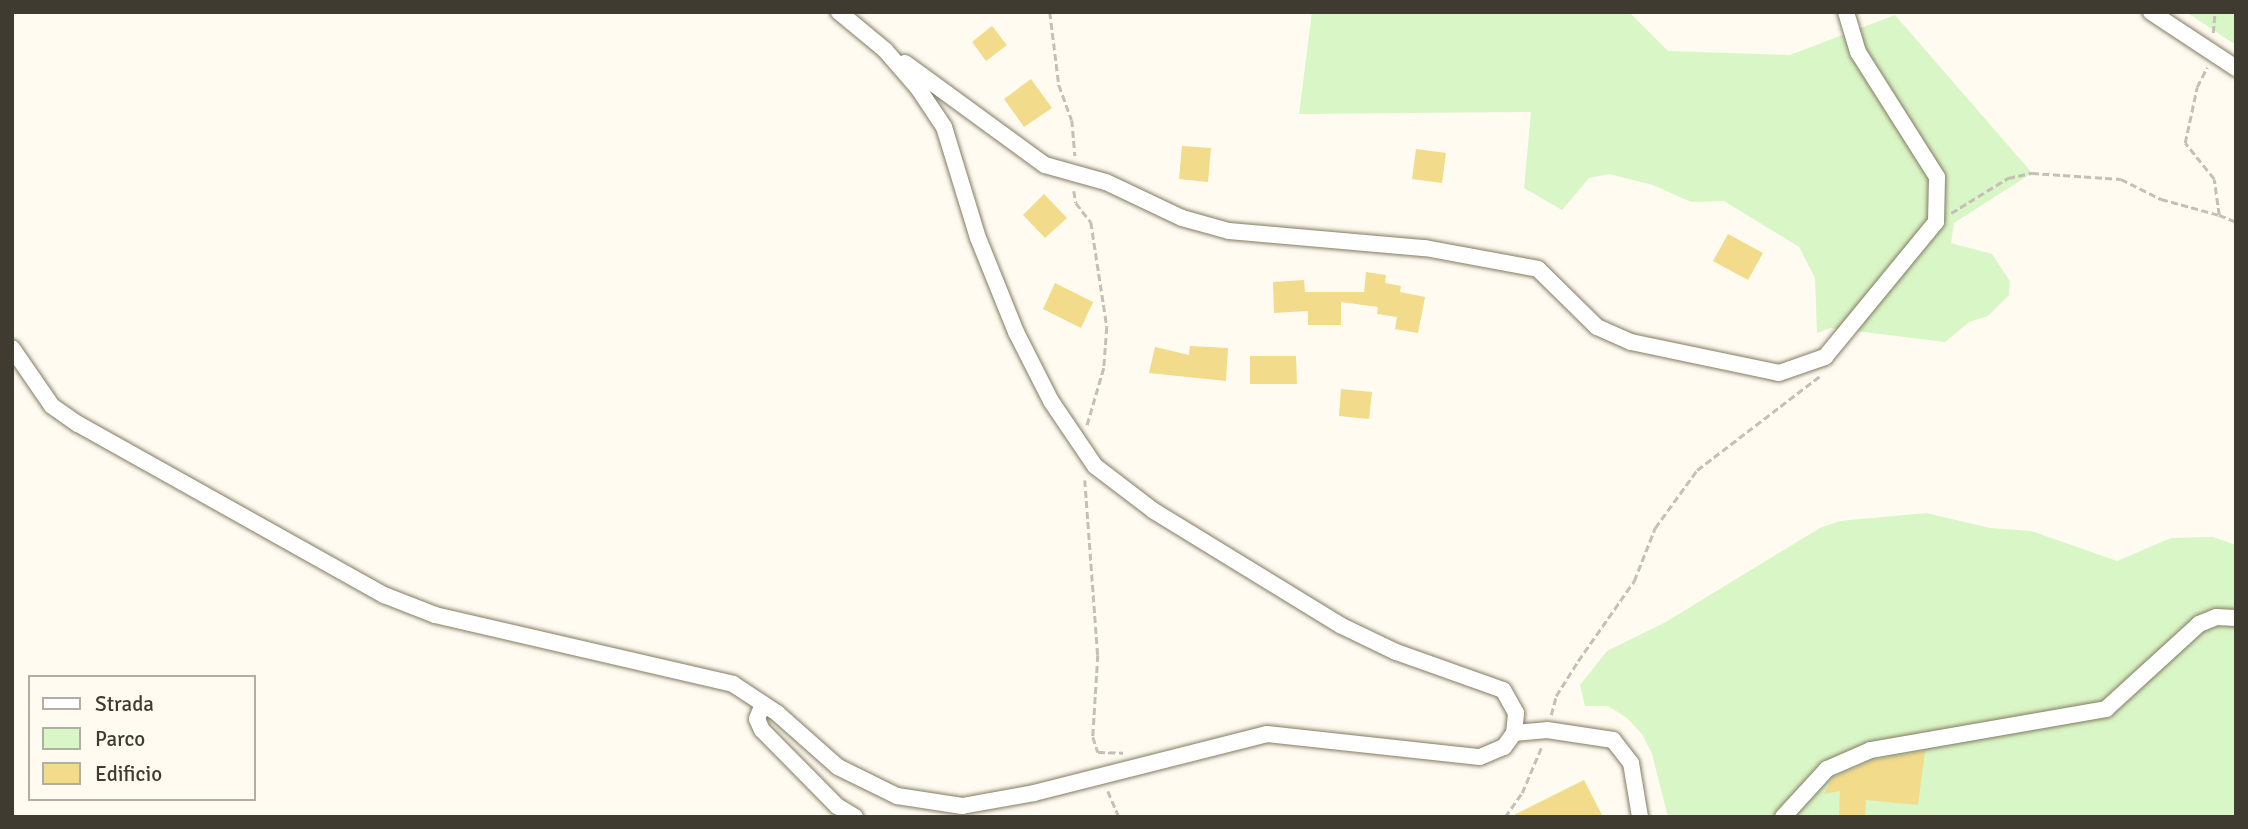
<!DOCTYPE html>
<style>
body{margin:0}
#map{position:relative;width:2248px;height:829px;overflow:hidden;background:#fffbf0;font-family:Signika,sans-serif}
div>[style]{position:absolute}
.green>*{inset:0;background:#d9f6c6}
.building>*{inset:0;background:#f2db8b}
.path>*{height:2.5px;margin-top:-1.25px;transform-origin:0;background:repeating-linear-gradient(90deg,#c4c0b5 0 7px,transparent 0 10.5px)}
.roads{filter:drop-shadow(0 0 2px #827b62) drop-shadow(0 0 2px #827b62)}
.minor>*{height:16px;margin:-8px;padding:0 8px;transform-origin:8px;border-radius:8px;background:#fff}
span{translate:-50% -50%;white-space:nowrap;text-align:center;line-height:1.15;-webkit-text-stroke:5px #fffbf0;paint-order:stroke}
.frame{position:absolute;inset:0;border:14px solid #3f3b30;pointer-events:none}
.legend{position:absolute;left:28px;top:675px;width:228px;height:126px;box-sizing:border-box;background:#fffbf0;border:2px solid #b2aea3;margin:0;padding:9px 12px;list-style:none;font-size:21px;color:#3f3b30}
.legend li{display:flex;align-items:center;gap:14px;height:35px}
.legend b{width:35px;border:2px solid #b2aea3}
</style>
<div id="map">
<div class="green">
<div style="clip-path:polygon(1312px 12px,1629px 12px,1668px 51px,1790px 55px,1895px 15px,2032px 173px,1954px 223px,1951px 243px,1992px 254px,2010px 281px,2009px 295px,1988px 316px,1969px 322px,1945px 342px,1831px 328px,1817px 333px,1815px 278px,1799px 247px,1724px 201px,1691px 202px,1653px 185px,1609px 174px,1589px 178px,1562px 210px,1524px 188px,1531px 112px,1299px 114px)"></div>
<div style="clip-path:polygon(2186px 12px,2236px 12px,2236px 45px,2198px 20px)"></div>
<div style="clip-path:polygon(1926px 513px,1990px 528px,2031px 531px,2117px 561px,2171px 538px,2213px 537px,2236px 545px,2236px 817px,1668px 817px,1652px 754px,1642px 734px,1627px 718px,1608px 706px,1585px 706px,1580px 685px,1607px 651px,1664px 623px,1820px 528px,1840px 521px)"></div>
</div>
<div class="building">
<div style="clip-path:polygon(992px 26px,1007px 45px,986px 61px,972px 42px)"></div>
<div style="clip-path:polygon(1031px 79px,1052px 108px,1024px 127px,1004px 99px)"></div>
<div style="clip-path:polygon(1182px 146px,1211px 148px,1208px 182px,1179px 179px)"></div>
<div style="clip-path:polygon(1416px 149px,1446px 153px,1442px 183px,1412px 179px)"></div>
<div style="clip-path:polygon(1044px 194px,1067px 218px,1045px 238px,1023px 215px)"></div>
<div style="clip-path:polygon(1728px 234px,1763px 253px,1748px 280px,1713px 261px)"></div>
<div style="clip-path:polygon(1366px 272px,1386px 275px,1385px 283px,1401px 286px,1400px 292px,1425px 297px,1418px 333px,1395px 329px,1397px 317px,1377px 314px,1378px 307px,1341px 302px,1341px 325px,1308px 325px,1308px 311px,1274px 313px,1273px 282px,1304px 280px,1305px 292px,1364px 292px)"></div>
<div style="clip-path:polygon(1055px 283px,1093px 302px,1081px 328px,1043px 309px)"></div>
<div style="clip-path:polygon(1190px 346px,1228px 348px,1226px 381px,1149px 373px,1155px 347px,1189px 355px)"></div>
<div style="clip-path:polygon(1250px 356px,1296px 356px,1297px 384px,1250px 384px)"></div>
<div style="clip-path:polygon(1341px 389px,1372px 392px,1369px 419px,1339px 416px)"></div>
<div style="clip-path:polygon(1925px 751px,1918px 805px,1866px 800px,1865px 817px,1839px 817px,1840px 791px,1824px 794px,1833px 778px,1874px 760px)"></div>
<div style="clip-path:polygon(1584px 780px,1603px 817px,1510px 817px)"></div>
</div>
<div class="path">
<div style="left:1050px;top:12px;width:74px;rotate:83deg"></div>
<div style="left:1059px;top:85px;width:37px;rotate:70deg"></div>
<div style="left:1072px;top:120px;width:36px;rotate:85deg"></div>
<div style="left:2213px;top:33px;width:21px;rotate:-85deg"></div>
<div style="left:1074px;top:191px;width:12px;rotate:81deg"></div>
<div style="left:1076px;top:203px;width:24px;rotate:52deg"></div>
<div style="left:1091px;top:222px;width:106px;rotate:81.3deg"></div>
<div style="left:1107px;top:327px;width:41px;rotate:94.2deg"></div>
<div style="left:1104px;top:368px;width:60px;rotate:106.3deg"></div>
<div style="left:1951px;top:213px;width:67px;rotate:-31.6deg"></div>
<div style="left:2008px;top:178px;width:25px;rotate:-12deg"></div>
<div style="left:2032px;top:173px;width:89px;rotate:3.9deg"></div>
<div style="left:2121px;top:179px;width:45px;rotate:26.6deg"></div>
<div style="left:2161px;top:199px;width:60px;rotate:15.4deg"></div>
<div style="left:2219px;top:215px;width:36px;rotate:-98deg"></div>
<div style="left:2214px;top:179px;width:46px;rotate:-128.9deg"></div>
<div style="left:2185px;top:143px;width:57px;rotate:-77.9deg"></div>
<div style="left:2197px;top:87px;width:22px;rotate:-63deg"></div>
<div style="left:2219px;top:215px;width:18px;rotate:22deg"></div>
<div style="left:1085px;top:480px;width:175px;rotate:85.8deg"></div>
<div style="left:1098px;top:655px;width:82px;rotate:93.5deg"></div>
<div style="left:1093px;top:737px;width:16px;rotate:72deg"></div>
<div style="left:1098px;top:752px;width:25px;rotate:2deg"></div>
<div style="left:1551px;top:715px;width:20px;rotate:-75deg"></div>
<div style="left:1556px;top:696px;width:41px;rotate:-57.8deg"></div>
<div style="left:1578px;top:661px;width:98px;rotate:-55deg"></div>
<div style="left:1634px;top:581px;width:57px;rotate:-68.4deg"></div>
<div style="left:1655px;top:528px;width:72px;rotate:-54.1deg"></div>
<div style="left:1697px;top:470px;width:155px;rotate:-37.4deg"></div>
<div style="left:1108px;top:791px;width:28px;rotate:67deg"></div>
<div style="left:1505px;top:817px;width:29px;rotate:-55deg"></div>
<div style="left:1522px;top:793px;width:49px;rotate:-67.1deg"></div>
</div>
<div class="roads">
<div class="minor">
<div style="left:2151px;top:12px;width:102px;rotate:33.4deg"></div>
<div style="left:905px;top:63px;width:173px;rotate:36.1deg"></div>
<div style="left:1045px;top:165px;width:63px;rotate:15.6deg"></div>
<div style="left:1106px;top:182px;width:84px;rotate:25.3deg"></div>
<div style="left:1182px;top:218px;width:49px;rotate:15.5deg"></div>
<div style="left:1229px;top:231px;width:197px;rotate:5deg"></div>
<div style="left:1425px;top:248px;width:115px;rotate:10.5deg"></div>
<div style="left:1538px;top:269px;width:83px;rotate:44.5deg"></div>
<div style="left:1597px;top:327px;width:37px;rotate:24deg"></div>
<div style="left:1631px;top:342px;width:151px;rotate:11.8deg"></div>
<div style="left:1779px;top:373px;width:49px;rotate:-19.2deg"></div>
<div style="left:1825px;top:357px;width:175px;rotate:-50.6deg"></div>
<div style="left:1936px;top:222px;width:45px;rotate:-88.7deg"></div>
<div style="left:1937px;top:177px;width:148px;rotate:-122.3deg"></div>
<div style="left:1858px;top:52px;width:42px;rotate:-106.7deg"></div>
<div style="left:12px;top:348px;width:70px;rotate:55.4deg"></div>
<div style="left:52px;top:406px;width:32px;rotate:35deg"></div>
<div style="left:78px;top:424px;width:351px;rotate:29.2deg"></div>
<div style="left:384px;top:595px;width:55px;rotate:21.4deg"></div>
<div style="left:435px;top:615px;width:306px;rotate:13deg"></div>
<div style="left:733px;top:684px;width:53px;rotate:33.4deg"></div>
<div style="left:777px;top:713px;width:81px;rotate:41.5deg"></div>
<div style="left:838px;top:767px;width:66px;rotate:26.2deg"></div>
<div style="left:897px;top:796px;width:66px;rotate:8.7deg"></div>
<div style="left:962px;top:806px;width:73px;rotate:-10.2deg"></div>
<div style="left:1034px;top:793px;width:240px;rotate:-14.2deg"></div>
<div style="left:1267px;top:734px;width:214px;rotate:6.2deg"></div>
<div style="left:1480px;top:757px;width:26px;rotate:-23deg"></div>
<div style="left:1504px;top:747px;width:17px;rotate:-54deg"></div>
<div style="left:1514px;top:733px;width:20px;rotate:-84deg"></div>
<div style="left:1516px;top:713px;width:26px;rotate:-119deg"></div>
<div style="left:1503px;top:690px;width:114px;rotate:-160.4deg"></div>
<div style="left:1396px;top:652px;width:62px;rotate:-154.3deg"></div>
<div style="left:1340px;top:625px;width:218px;rotate:-148.5deg"></div>
<div style="left:1154px;top:511px;width:74px;rotate:-142.7deg"></div>
<div style="left:1095px;top:466px;width:78px;rotate:-124.1deg"></div>
<div style="left:1051px;top:401px;width:77px;rotate:-116.9deg"></div>
<div style="left:1016px;top:332px;width:101px;rotate:-112deg"></div>
<div style="left:978px;top:238px;width:116px;rotate:-107deg"></div>
<div style="left:944px;top:127px;width:47px;rotate:-123.7deg"></div>
<div style="left:918px;top:88px;width:50px;rotate:-131deg"></div>
<div style="left:885px;top:50px;width:60px;rotate:-140.4deg"></div>
<div style="left:763px;top:704px;width:16px;rotate:112deg"></div>
<div style="left:757px;top:719px;width:12px;rotate:66deg"></div>
<div style="left:762px;top:730px;width:107px;rotate:45.4deg"></div>
<div style="left:837px;top:806px;width:21px;rotate:31deg"></div>
<div style="left:1514px;top:733px;width:33px;rotate:-5deg"></div>
<div style="left:1547px;top:730px;width:67px;rotate:8.6deg"></div>
<div style="left:1613px;top:740px;width:29px;rotate:52deg"></div>
<div style="left:1631px;top:763px;width:55px;rotate:80.5deg"></div>
<div style="left:1783px;top:817px;width:65px;rotate:-47.5deg"></div>
<div style="left:1827px;top:769px;width:48px;rotate:-23.4deg"></div>
<div style="left:1871px;top:750px;width:239px;rotate:-9.9deg"></div>
<div style="left:2106px;top:709px;width:126px;rotate:-42.4deg"></div>
<div style="left:2199px;top:624px;width:18px;rotate:-22deg"></div>
<div style="left:2216px;top:617px;width:20px;rotate:3deg"></div>
</div>
</div>
<div class="frame"></div>
<ul class="legend">
<li><b style="height:9px;background:#fff"></b>Strada</li>
<li><b style="height:19px;background:#d9f6c6"></b>Parco</li>
<li><b style="height:19px;background:#f2db8b"></b>Edificio</li>
</ul>
</div>
